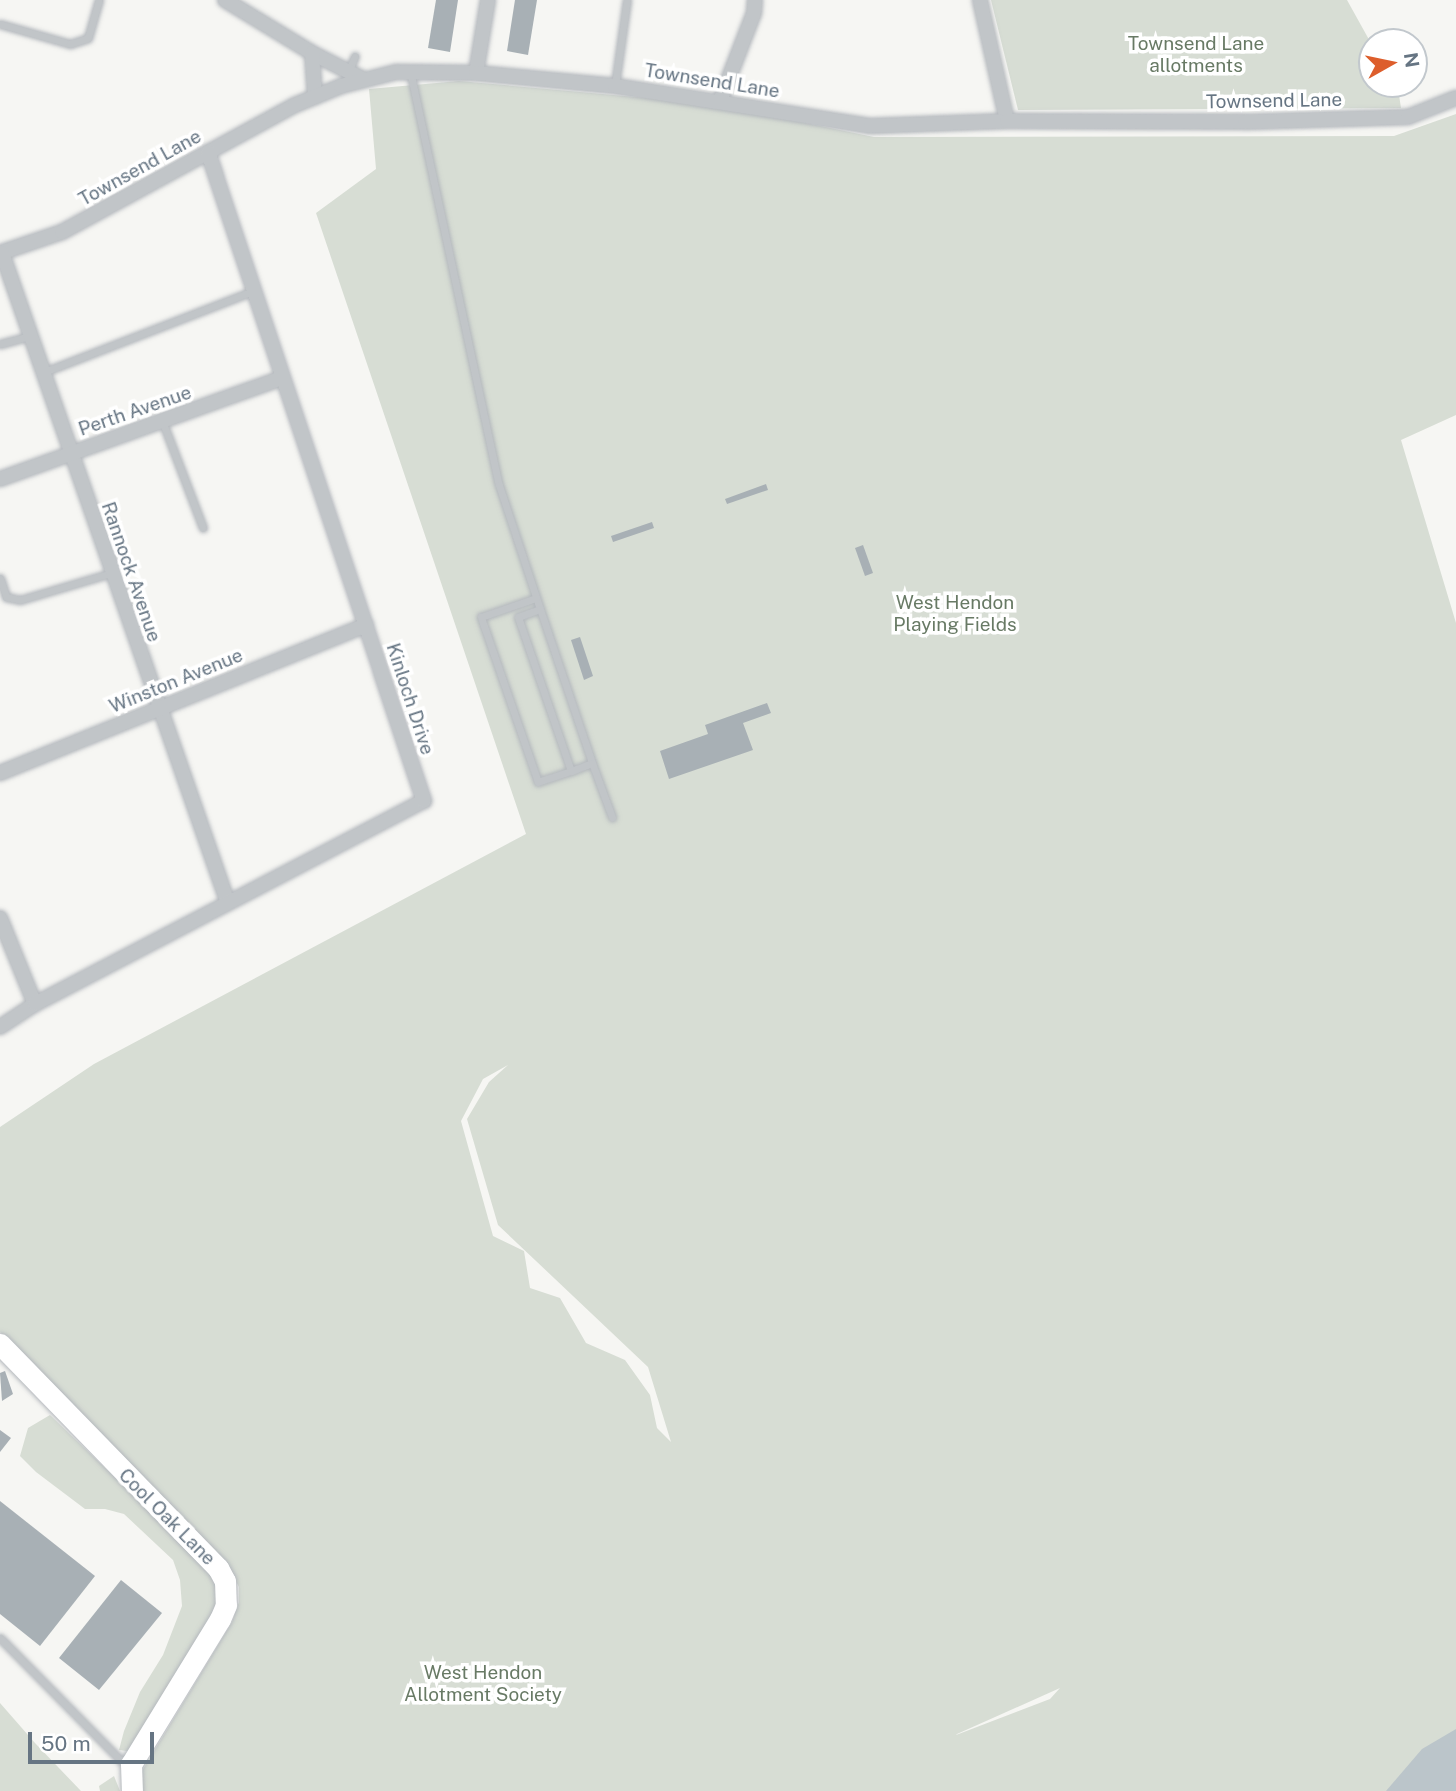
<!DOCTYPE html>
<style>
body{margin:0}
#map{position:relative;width:1456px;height:1791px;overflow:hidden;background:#f6f6f3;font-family:"Public Sans",sans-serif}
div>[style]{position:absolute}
.green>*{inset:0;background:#d7ddd4}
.water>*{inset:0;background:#bbc5ca}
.building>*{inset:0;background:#a8b0b5}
.roads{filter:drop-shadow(0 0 2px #b4b8bd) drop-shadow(0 0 2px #b4b8bd)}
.lane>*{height:7px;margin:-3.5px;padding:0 3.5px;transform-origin:3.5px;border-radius:3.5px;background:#c1c5c8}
.street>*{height:14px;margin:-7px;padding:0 7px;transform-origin:7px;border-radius:7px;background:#c1c5c8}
.secondary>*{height:21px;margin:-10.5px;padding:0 10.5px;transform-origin:10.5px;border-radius:10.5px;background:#fff}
span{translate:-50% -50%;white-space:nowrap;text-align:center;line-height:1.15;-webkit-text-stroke:7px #fff;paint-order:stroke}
.park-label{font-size:19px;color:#687a65}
.street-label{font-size:19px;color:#667583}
.north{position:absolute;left:1358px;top:28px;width:70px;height:70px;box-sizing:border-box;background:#fff;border:2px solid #c2c8cd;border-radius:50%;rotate:81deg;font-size:19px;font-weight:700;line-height:28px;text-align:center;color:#667583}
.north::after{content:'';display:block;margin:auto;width:24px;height:32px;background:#dd5e2c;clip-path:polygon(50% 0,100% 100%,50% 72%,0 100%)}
.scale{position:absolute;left:28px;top:1732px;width:126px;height:32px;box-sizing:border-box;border:4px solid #667583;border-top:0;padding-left:9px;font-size:21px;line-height:24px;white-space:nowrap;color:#667583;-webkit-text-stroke:5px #fff;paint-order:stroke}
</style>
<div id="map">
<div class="green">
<div style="clip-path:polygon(991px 0,1347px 0,1372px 45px,1372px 84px,1393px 84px,1399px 95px,1401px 108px,1018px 110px)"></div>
<div style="clip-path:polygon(evenodd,459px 81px,713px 104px,874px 137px,1394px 136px,1456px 114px,1456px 415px,1401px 440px,1456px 623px,1456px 1730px,1387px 1791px,143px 1791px,139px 1776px,232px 1622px,239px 1602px,239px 1587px,231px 1572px,0 1332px,0 1127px,94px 1064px,526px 834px,316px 213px,376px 169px,369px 89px,459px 81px,508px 1065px,489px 1082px,467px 1119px,498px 1225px,648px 1367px,671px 1442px,657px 1428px,650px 1395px,625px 1360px,586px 1343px,560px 1298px,530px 1288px,524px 1251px,493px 1236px,461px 1121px,483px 1079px,508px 1065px,459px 81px,1060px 1688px,1050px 1699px,956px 1735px,957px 1734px,1060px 1688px)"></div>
<div style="clip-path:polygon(50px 1415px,210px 1569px,220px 1598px,135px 1752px,119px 1750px,124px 1731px,140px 1692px,163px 1655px,182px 1606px,180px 1580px,173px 1560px,124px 1514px,105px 1509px,85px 1509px,36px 1472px,20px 1456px,28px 1428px)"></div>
<div style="clip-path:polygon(0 1703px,35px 1743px,81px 1791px,0 1791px)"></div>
<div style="clip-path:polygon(114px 1776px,120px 1791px,100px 1791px,99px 1786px)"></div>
</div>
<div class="water">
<div style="clip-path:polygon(1456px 1729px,1456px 1791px,1386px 1791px,1422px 1749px)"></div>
</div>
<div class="building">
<div style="clip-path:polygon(436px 0,458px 0,450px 52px,428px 48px)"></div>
<div style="clip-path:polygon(515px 0,537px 0,528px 55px,507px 51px)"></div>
<div style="clip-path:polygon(766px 484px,768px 490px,727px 504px,725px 499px)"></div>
<div style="clip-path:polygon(652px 522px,654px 528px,613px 542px,611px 536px)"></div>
<div style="clip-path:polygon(863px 545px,873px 573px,865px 576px,855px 548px)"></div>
<div style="clip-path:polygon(580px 637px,593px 676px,584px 680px,571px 640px)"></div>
<div style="clip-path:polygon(767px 703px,771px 713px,743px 723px,753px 750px,669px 779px,660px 751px,708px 734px,705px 725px)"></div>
<div style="clip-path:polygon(5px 1371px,13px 1394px,2px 1401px,0 1373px)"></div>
<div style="clip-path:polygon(0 1430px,11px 1438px,0 1452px)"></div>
<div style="clip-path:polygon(0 1501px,95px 1576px,40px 1646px,0 1614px)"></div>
<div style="clip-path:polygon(121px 1580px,162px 1613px,99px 1690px,59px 1658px)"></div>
</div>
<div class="roads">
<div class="lane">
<div style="left:0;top:24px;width:73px;rotate:15.9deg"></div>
<div style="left:70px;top:44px;width:19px;rotate:-18deg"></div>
<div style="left:88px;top:38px;width:40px;rotate:-74deg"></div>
<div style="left:349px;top:70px;width:15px;rotate:-67deg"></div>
<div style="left:410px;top:71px;width:423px;rotate:77.9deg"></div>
<div style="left:499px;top:485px;width:131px;rotate:71.7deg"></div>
<div style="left:540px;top:609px;width:23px;rotate:160deg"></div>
<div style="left:518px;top:617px;width:163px;rotate:71deg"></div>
<div style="left:571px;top:771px;width:35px;rotate:162deg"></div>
<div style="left:538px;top:782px;width:175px;rotate:-109.1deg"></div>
<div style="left:481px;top:617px;width:58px;rotate:-19.1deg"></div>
<div style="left:615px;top:85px;width:86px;rotate:-82deg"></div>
<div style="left:0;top:344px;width:31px;rotate:-15deg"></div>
<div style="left:44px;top:372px;width:224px;rotate:-21.2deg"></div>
<div style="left:163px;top:423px;width:112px;rotate:69.1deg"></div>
<div style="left:0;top:578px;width:20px;rotate:72deg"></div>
<div style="left:6px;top:597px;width:14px;rotate:12deg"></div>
<div style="left:20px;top:600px;width:95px;rotate:-16.5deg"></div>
<div style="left:540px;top:609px;width:163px;rotate:71.3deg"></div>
<div style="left:592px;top:763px;width:22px;rotate:159deg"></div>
<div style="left:592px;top:763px;width:58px;rotate:69.7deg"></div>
<div style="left:0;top:1638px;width:181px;rotate:45.4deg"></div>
</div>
<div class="street">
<div style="left:225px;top:0;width:102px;rotate:31.3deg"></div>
<div style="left:312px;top:53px;width:57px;rotate:27deg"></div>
<div style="left:980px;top:0;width:124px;rotate:77.4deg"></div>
<div style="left:312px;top:53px;width:44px;rotate:86.1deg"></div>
<div style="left:476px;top:73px;width:74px;rotate:-80.7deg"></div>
<div style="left:720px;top:101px;width:94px;rotate:-68.9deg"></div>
<div style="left:754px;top:13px;width:13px;rotate:-86deg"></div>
<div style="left:0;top:253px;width:65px;rotate:-18.7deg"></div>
<div style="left:62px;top:232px;width:265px;rotate:-28.6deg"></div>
<div style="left:295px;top:105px;width:50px;rotate:-22.4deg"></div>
<div style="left:341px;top:86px;width:57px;rotate:-14.3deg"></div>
<div style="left:396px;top:72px;width:80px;rotate:0.7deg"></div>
<div style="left:476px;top:73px;width:140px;rotate:5.3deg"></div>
<div style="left:615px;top:86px;width:259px;rotate:8.9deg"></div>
<div style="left:871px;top:126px;width:136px;rotate:-2.1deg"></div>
<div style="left:1007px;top:121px;width:238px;rotate:0.2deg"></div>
<div style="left:1245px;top:122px;width:163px;rotate:-1.8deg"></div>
<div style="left:1408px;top:117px;width:52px;rotate:-21.6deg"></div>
<div style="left:2px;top:253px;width:688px;rotate:70.83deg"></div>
<div style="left:0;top:479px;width:300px;rotate:-19.7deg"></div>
<div style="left:0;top:773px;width:395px;rotate:-22deg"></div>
<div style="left:0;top:918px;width:93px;rotate:67.9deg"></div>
<div style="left:0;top:1027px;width:42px;rotate:-33.3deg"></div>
<div style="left:35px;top:1004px;width:439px;rotate:-27.6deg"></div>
<div style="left:424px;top:801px;width:684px;rotate:-108.41deg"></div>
</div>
<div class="secondary">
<div style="left:0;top:1344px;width:313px;rotate:45.8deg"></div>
<div style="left:218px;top:1568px;width:15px;rotate:62deg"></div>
<div style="left:225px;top:1581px;width:24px;rotate:88deg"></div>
<div style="left:226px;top:1605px;width:15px;rotate:113deg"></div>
<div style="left:220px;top:1619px;width:170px;rotate:121.5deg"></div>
<div style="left:131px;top:1764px;width:27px;rotate:88deg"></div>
</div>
</div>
<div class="park-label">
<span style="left:1196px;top:55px">Townsend Lane<br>allotments</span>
<span style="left:955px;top:614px">West Hendon<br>Playing Fields</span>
<span style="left:483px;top:1684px">West Hendon<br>Allotment Society</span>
</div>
<div class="street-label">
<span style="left:712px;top:81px;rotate:9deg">Townsend Lane</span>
<span style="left:1274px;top:101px;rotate:-1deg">Townsend Lane</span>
<span style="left:140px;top:168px;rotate:-29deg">Townsend Lane</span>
<span style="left:135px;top:411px;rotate:-19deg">Perth Avenue</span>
<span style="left:131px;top:572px;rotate:71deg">Rannock Avenue</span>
<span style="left:176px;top:681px;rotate:-22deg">Winston Avenue</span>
<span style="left:410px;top:699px;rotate:72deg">Kinloch Drive</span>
<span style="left:167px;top:1517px;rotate:45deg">Cool Oak Lane</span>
</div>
<div class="north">N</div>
<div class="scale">50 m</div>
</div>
